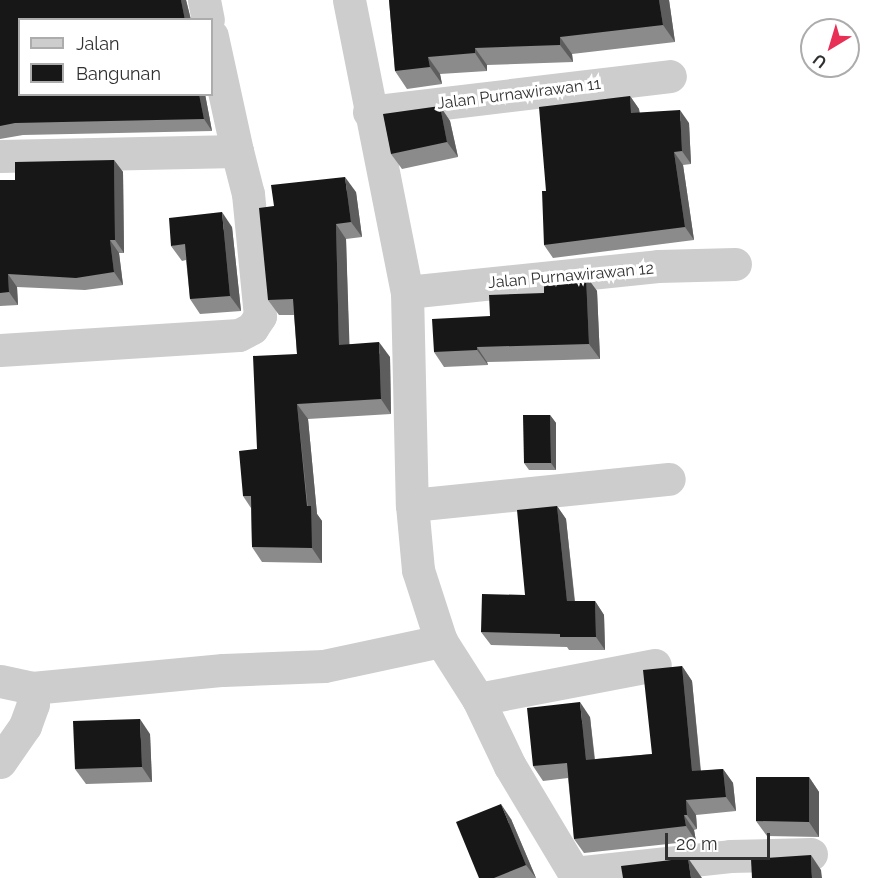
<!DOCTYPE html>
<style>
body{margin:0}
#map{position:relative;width:878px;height:878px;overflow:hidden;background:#fff;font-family:Raleway,sans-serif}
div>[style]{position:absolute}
.minor>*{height:33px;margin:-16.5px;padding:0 16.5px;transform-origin:16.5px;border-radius:16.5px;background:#cdcdcd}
.wall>*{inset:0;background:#8b8b8b}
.shaded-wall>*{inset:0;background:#5d5d5d}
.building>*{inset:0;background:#171717}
span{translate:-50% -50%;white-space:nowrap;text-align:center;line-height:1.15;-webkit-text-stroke:6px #fff;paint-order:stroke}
.street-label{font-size:16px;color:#303030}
.legend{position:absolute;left:18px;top:18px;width:195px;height:78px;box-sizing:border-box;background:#fff;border:2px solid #acacac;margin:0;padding:8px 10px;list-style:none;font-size:18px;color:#303030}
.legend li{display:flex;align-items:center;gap:12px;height:30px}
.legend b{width:30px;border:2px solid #acacac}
.north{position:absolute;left:800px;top:18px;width:60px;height:60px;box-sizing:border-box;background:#fff;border:2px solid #acacac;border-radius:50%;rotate:218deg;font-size:16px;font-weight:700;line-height:24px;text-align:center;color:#303030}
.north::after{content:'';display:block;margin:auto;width:21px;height:27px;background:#e83057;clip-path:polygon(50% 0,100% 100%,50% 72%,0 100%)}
.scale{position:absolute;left:665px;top:833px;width:105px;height:27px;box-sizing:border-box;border:3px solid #303030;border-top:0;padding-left:8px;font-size:18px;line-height:21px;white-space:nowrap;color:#303030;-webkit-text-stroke:4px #fff;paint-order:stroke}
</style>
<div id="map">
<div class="minor">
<div style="left:204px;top:0;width:20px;rotate:79deg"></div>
<div style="left:349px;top:0;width:298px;rotate:78.8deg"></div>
<div style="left:407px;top:292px;width:213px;rotate:88.7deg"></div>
<div style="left:412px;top:505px;width:65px;rotate:84.7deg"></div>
<div style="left:418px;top:570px;width:75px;rotate:72.1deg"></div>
<div style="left:441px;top:641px;width:69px;rotate:57.5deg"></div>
<div style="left:478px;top:699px;width:74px;rotate:64.5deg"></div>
<div style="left:510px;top:766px;width:131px;rotate:59.1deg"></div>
<div style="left:369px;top:112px;width:303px;rotate:-6.8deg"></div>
<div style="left:0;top:156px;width:237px;rotate:-1.2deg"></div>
<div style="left:237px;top:151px;width:118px;rotate:-102.3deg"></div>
<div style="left:407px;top:292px;width:252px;rotate:-5.9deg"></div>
<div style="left:658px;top:266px;width:77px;rotate:-1.5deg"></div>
<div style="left:0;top:350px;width:239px;rotate:-3.6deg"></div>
<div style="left:239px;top:335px;width:15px;rotate:-28deg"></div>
<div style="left:252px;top:328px;width:14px;rotate:-56deg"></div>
<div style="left:260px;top:316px;width:123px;rotate:-95.6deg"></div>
<div style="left:248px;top:194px;width:44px;rotate:-104.3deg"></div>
<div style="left:412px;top:505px;width:258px;rotate:-5.8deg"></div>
<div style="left:0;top:681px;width:33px;rotate:12deg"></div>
<div style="left:478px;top:699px;width:180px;rotate:-10.9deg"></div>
<div style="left:0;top:762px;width:44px;rotate:-55.2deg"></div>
<div style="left:25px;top:726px;width:23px;rotate:-70deg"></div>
<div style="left:33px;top:704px;width:16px;rotate:-94deg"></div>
<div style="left:32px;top:688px;width:192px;rotate:-5.4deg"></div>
<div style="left:223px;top:670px;width:101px;rotate:-2.3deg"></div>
<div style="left:324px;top:666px;width:120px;rotate:-12.1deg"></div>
<div style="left:574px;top:873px;width:157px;rotate:-6.2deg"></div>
<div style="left:730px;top:856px;width:81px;rotate:-1.4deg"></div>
</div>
<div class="wall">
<div style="clip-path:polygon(0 0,186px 0,191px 20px,20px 20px,20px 94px,205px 94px,212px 131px,23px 135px,0 139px)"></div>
<div style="clip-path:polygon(389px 0,669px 0,675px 42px,572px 54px,573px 62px,487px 65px,487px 71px,440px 74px,442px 84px,407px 89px,395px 71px)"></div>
<div style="clip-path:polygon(630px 96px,639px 109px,640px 113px,689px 123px,691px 164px,683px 165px,694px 240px,553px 258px,544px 245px)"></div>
<div style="clip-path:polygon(440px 106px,450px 121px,458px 157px,402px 169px,391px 154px)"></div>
<div style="clip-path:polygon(114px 160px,123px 172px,124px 253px,119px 253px,123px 285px,85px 290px,17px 287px,18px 305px,0 306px,0 180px,15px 180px)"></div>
<div style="clip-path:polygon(356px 192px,362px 237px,346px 239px,349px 344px,390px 357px,391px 414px,308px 419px,317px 514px,322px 521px,322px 563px,262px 562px,252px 547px,251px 508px,243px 496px,257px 449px,297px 354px,294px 315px,279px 315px,268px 300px,274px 206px)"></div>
<div style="clip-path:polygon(232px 227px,241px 311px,200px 314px,190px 299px,186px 260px,182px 261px,171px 246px)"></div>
<div style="clip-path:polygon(586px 276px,597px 291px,600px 359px,487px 362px,488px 365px,444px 367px,434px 352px,490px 316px)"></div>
<div style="clip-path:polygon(550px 415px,556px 423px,556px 470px,529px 470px,524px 463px)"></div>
<div style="clip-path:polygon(557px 506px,566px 519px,575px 601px,595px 601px,604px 615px,605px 650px,569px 650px,567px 647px,491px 645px,481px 632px,525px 595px)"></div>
<div style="clip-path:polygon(682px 666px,692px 681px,701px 771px,723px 769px,733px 783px,736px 811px,696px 815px,697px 829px,694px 830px,696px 841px,584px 853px,574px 839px,568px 778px,543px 781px,533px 766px,590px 717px,595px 759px,652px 754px)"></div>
<div style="clip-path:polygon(150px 734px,152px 782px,86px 784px,75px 769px)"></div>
<div style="clip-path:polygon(809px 777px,819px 792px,819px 837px,767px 836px,756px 821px)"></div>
<div style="clip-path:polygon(511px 819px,536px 878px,479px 878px)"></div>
</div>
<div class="shaded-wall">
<div style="clip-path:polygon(181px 0,186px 0,191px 20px,185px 20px)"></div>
<div style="clip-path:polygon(659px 0,669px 0,675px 42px,663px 25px)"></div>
<div style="clip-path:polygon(560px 37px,572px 54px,573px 62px,560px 45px)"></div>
<div style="clip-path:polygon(475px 48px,487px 65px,487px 71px,475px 53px)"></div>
<div style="clip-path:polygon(428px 57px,440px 74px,442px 84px,430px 67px)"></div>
<div style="clip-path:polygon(199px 94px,205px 94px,212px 131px,204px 119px)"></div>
<div style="clip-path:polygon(630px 96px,639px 109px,640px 126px,631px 113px)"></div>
<div style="clip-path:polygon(440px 106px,450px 121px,458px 157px,447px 142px)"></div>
<div style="clip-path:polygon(680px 110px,689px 123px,691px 164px,682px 151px)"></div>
<div style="clip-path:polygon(674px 152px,683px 165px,694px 240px,685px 227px)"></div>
<div style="clip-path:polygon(114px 160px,123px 172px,124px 253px,115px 240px)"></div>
<div style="clip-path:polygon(345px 177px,356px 192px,362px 237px,351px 222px)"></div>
<div style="clip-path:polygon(222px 212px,232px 227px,241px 311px,230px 296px)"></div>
<div style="clip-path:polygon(336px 224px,346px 239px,350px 360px,339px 345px)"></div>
<div style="clip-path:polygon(110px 240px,119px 253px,123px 285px,114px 272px)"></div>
<div style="clip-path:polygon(8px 274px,17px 287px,18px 305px,9px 292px)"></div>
<div style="clip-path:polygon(586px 276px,597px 291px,600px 359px,589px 344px)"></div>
<div style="clip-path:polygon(379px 342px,390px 357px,391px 414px,381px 399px)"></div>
<div style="clip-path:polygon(477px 347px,487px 362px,488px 365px,477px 350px)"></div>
<div style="clip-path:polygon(297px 404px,308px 419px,317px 514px,322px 521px,322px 563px,312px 548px)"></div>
<div style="clip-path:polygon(550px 415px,556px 423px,556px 470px,551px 463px)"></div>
<div style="clip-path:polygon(557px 506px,566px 519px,576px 615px,567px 601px)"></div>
<div style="clip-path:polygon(595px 601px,604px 615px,605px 650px,596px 637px)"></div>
<div style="clip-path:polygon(682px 666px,692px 681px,702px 786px,692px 771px)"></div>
<div style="clip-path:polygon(580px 702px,590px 717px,596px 774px,586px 760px)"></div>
<div style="clip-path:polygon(140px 719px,150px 734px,152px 782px,142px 767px)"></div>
<div style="clip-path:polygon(723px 769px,733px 783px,736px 811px,726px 797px)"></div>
<div style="clip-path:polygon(809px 777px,819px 792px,819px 837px,809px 822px)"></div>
<div style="clip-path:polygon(686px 800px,696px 815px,697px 829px,687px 815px)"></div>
<div style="clip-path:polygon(501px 804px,511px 819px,536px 878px,526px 865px)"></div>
<div style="clip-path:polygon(684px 815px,694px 830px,696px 841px,686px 826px)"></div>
<div style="clip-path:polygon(811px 855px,821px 870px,822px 878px,812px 878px)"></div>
<div style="clip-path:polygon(688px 858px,702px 878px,691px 878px)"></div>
</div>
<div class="building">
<div style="clip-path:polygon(0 0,181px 0,185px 20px,20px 20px,20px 94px,199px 94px,204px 119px,15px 123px,0 126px)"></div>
<div style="clip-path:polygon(389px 0,659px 0,663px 25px,560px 37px,560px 45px,475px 48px,475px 53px,428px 57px,430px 67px,395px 71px)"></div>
<div style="clip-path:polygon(630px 96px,631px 113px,680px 110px,682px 151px,674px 152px,685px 227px,544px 245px,542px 191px,546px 191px,539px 107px)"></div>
<div style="clip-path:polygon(440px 106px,447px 142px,391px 154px,383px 114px)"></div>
<div style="clip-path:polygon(114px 160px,115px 240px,110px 240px,114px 272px,76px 278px,8px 274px,9px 292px,0 293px,0 180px,15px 180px,15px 162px)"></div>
<div style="clip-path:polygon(345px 177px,351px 222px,336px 224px,339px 345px,379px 342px,381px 399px,297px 404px,307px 506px,311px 506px,312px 548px,252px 547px,251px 496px,243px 496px,239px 451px,257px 449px,253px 356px,297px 354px,293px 299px,268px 300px,259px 208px,274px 206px,271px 185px)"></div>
<div style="clip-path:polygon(222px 212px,230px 296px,190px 299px,185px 244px,171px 246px,169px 218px)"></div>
<div style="clip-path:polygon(586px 276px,589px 344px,477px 347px,477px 350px,434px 352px,432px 319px,490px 316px,489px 295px,544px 293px,544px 281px)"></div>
<div style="clip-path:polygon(523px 415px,550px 415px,551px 463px,524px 463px)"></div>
<div style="clip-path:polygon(557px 506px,567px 601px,595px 601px,596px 637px,560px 637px,560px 634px,481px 632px,482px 594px,525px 595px,517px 510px)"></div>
<div style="clip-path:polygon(682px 666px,692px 771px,723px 769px,726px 797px,686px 800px,687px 815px,684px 815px,686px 826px,574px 839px,567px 763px,533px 766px,527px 708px,580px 702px,586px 760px,652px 754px,643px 670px)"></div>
<div style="clip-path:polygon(140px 719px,142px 767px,75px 769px,73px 721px)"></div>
<div style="clip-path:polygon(756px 777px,809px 777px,809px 822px,756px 821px)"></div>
<div style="clip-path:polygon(501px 804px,526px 865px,494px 878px,479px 878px,456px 822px)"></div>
<div style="clip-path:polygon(811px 855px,812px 878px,752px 878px,751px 859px)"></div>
<div style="clip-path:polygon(688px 858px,691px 878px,623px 878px,621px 866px)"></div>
</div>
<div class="street-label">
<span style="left:519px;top:94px;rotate:-7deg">Jalan Purnawirawan 11</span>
<span style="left:571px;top:276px;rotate:-5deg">Jalan Purnawirawan 12</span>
</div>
<ul class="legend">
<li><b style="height:8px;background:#cdcdcd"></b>Jalan</li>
<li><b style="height:16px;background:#171717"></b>Bangunan</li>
</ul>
<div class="north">U</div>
<div class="scale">20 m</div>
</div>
